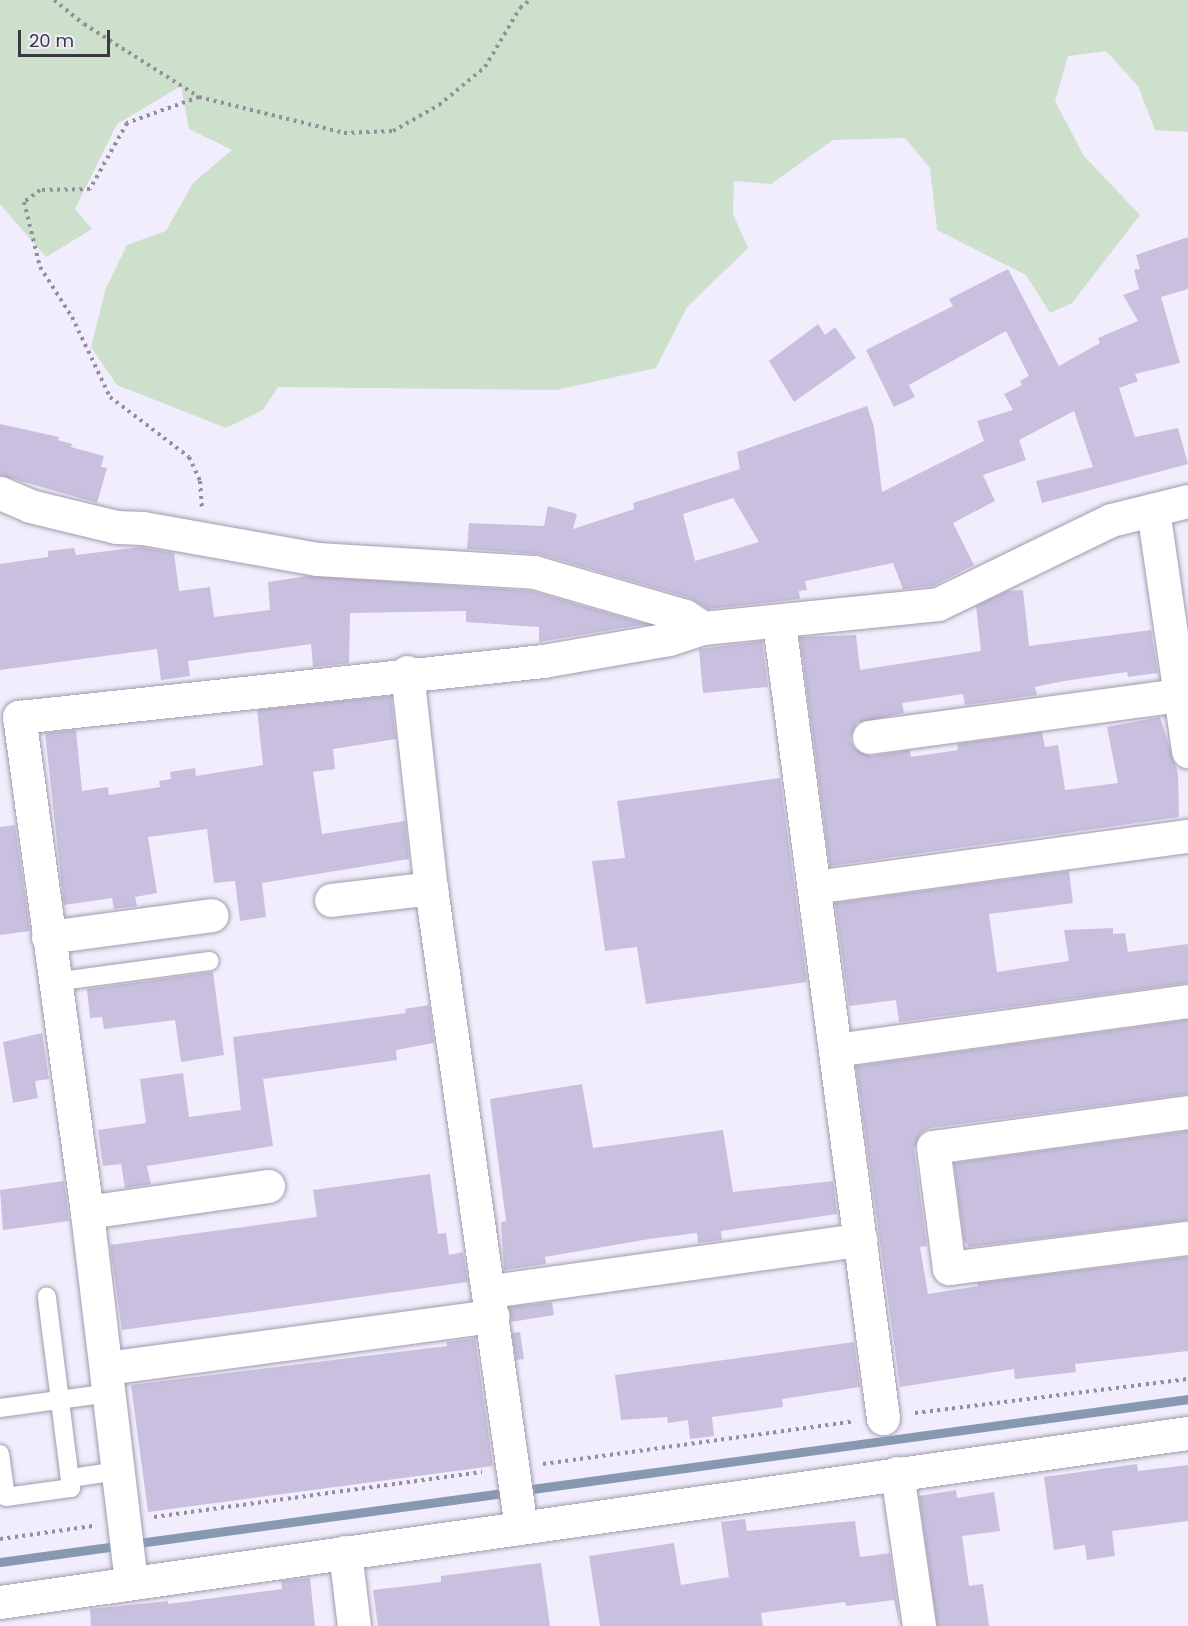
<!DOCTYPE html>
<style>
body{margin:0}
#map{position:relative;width:1188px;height:1626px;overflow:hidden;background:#f1edfd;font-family:Poppins,sans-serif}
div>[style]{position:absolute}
.green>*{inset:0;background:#cde0cc}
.stream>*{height:9px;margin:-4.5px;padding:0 4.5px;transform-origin:4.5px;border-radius:4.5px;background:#8699b1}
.building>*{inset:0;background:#c8c0de}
.path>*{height:4px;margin-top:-2px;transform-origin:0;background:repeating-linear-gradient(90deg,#928f9a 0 3px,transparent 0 7.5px)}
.roads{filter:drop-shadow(0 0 2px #a09bad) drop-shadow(0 0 2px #a09bad)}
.service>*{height:18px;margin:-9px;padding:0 9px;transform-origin:9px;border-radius:9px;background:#fff}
.minor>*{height:33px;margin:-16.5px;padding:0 16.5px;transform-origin:16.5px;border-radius:16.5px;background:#fff}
.tertiary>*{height:33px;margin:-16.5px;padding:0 16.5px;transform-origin:16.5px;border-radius:16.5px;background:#fff}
span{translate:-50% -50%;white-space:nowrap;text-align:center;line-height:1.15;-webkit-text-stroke:5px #f1edfd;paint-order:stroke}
.scale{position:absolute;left:18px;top:30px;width:92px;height:27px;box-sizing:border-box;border:3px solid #3b3940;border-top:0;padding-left:8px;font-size:18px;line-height:21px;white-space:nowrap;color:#3b3940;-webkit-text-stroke:4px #f1edfd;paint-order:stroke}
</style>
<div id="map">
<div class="green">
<div style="clip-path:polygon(0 0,1188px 0,1188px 132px,1155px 130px,1138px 86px,1106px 51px,1068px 56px,1055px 101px,1084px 156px,1140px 215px,1072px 303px,1050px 313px,1026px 275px,937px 230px,930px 168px,905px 138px,833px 140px,771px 184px,734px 181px,733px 214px,748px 248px,687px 307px,656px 368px,556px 390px,278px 387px,263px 410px,226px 428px,117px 385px,91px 347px,106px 288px,127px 245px,166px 231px,193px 183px,232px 150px,189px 129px,181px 86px,117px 124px,75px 209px,92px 229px,46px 257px,0 204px)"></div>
</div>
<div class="stream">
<div style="left:0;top:1562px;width:1199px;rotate:-7.81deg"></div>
</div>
<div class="building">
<div style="clip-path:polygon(evenodd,1188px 237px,1188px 289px,1161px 297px,1180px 363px,1135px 374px,1138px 381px,1119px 388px,1135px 437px,1178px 428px,1188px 464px,1042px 503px,1036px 481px,1093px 467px,1074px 411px,1019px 440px,1026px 460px,983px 475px,995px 501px,953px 523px,974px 565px,933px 586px,903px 589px,893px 563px,805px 581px,807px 590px,799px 591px,800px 599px,708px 609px,690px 598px,539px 554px,467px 549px,469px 523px,544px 526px,548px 506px,577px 514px,573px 529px,634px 509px,633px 503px,740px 469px,737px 452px,867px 406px,874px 427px,882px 492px,984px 441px,977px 421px,1013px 410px,1004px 394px,1022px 385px,1020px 381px,1029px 376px,1006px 331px,909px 385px,915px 397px,894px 407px,866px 350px,953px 306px,949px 299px,1008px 269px,1059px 366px,1100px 343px,1098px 338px,1138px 321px,1123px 295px,1139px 289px,1134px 270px,1140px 269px,1136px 255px,1188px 237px,733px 498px,759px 542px,695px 561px,683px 514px,733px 498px)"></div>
<div style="clip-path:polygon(818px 324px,825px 335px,835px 327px,856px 358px,794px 402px,769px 361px)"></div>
<div style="clip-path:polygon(0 424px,59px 437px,58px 440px,72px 444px,71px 447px,104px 456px,101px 467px,107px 468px,97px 503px,0 475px)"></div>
<div style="clip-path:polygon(140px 547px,174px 553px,179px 591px,210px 587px,214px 617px,270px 610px,268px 582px,308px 576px,531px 591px,646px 624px,539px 642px,539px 627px,466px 622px,466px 611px,350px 613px,349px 663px,313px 667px,311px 644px,188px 661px,190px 676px,161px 680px,157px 649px,0 670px,0 564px,48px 557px,48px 551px,74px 548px,76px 555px)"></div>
<div style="clip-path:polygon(1023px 590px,1029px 646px,1151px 630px,1158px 673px,1128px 677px,1127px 672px,1064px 681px,1035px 687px,1037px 695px,965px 705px,963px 694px,902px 703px,904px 713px,857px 723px,850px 739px,854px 748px,871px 756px,910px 750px,911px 757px,958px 750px,957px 744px,1042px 732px,1045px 747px,1058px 745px,1065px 790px,1118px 783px,1107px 727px,1160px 717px,1178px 773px,1179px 817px,830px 866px,800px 637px,856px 635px,860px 670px,981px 651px,976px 606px,1007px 591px)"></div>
<div style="clip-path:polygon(762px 641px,768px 687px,703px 693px,699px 649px)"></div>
<div style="clip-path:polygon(391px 696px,396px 739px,333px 749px,335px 769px,313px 772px,322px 834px,405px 821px,409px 859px,262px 883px,266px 917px,240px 921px,235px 881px,214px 883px,207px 829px,148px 837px,157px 893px,135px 897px,137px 906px,114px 909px,112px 898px,64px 905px,45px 733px,76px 730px,82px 791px,108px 787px,109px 795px,160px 787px,159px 781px,171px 779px,170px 772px,195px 768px,196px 776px,263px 765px,257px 710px)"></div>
<div style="clip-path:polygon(780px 778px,807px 982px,646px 1004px,637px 947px,605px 951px,592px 861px,625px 858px,617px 801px)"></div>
<div style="clip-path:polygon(15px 825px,30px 931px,0 935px,0 827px)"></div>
<div style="clip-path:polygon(1069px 871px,1073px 903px,989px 914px,997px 972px,1069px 961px,1064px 930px,1113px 928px,1113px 934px,1125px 933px,1128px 952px,1188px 944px,1188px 983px,899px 1022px,896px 1000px,849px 1006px,835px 903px)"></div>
<div style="clip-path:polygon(213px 972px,224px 1055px,181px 1062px,175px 1020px,104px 1029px,102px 1017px,90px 1018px,87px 989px)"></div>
<div style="clip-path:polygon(429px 1005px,434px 1043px,396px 1050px,397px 1060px,263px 1079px,273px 1146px,147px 1166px,151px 1184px,125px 1188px,121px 1164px,103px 1166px,98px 1130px,146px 1123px,140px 1079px,183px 1073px,189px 1117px,241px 1110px,233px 1037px,406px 1013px,405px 1009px)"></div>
<div style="clip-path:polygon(1188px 1020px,1188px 1094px,930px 1128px,921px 1133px,914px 1149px,927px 1246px,920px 1247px,928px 1294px,978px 1286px,977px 1283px,1188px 1257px,1188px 1351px,1075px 1364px,1076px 1372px,1015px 1379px,1014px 1369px,900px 1387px,856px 1066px)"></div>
<div style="clip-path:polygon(42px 1033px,49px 1079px,35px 1081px,38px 1098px,13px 1103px,3px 1042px)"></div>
<div style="clip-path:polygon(582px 1084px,593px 1148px,723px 1130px,733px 1192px,833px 1181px,837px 1214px,721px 1231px,722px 1240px,698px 1243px,697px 1233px,649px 1239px,545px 1257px,546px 1264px,504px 1270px,501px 1222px,506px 1221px,490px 1099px)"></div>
<div style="clip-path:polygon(1188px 1131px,1188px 1220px,969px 1247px,964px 1241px,954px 1163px)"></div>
<div style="clip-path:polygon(430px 1174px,438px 1234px,446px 1233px,449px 1255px,463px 1252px,468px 1282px,122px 1330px,110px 1245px,317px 1217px,313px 1190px)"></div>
<div style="clip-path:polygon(64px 1181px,69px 1221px,3px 1230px,0 1190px)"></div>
<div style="clip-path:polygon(552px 1302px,554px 1315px,511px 1322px,509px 1307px)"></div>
<div style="clip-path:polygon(520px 1332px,524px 1359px,516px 1360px,512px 1333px)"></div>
<div style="clip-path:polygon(475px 1338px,493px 1466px,148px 1512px,131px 1385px,447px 1346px,447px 1342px)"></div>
<div style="clip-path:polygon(854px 1342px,860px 1387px,782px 1399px,783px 1407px,712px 1417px,714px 1436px,690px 1439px,688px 1420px,668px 1423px,667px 1417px,621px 1420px,615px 1375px)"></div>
<div style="clip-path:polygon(1137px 1464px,1138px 1471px,1188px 1465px,1188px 1521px,1112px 1531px,1115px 1556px,1087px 1560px,1085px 1545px,1054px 1550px,1044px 1477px)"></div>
<div style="clip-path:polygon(956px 1490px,957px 1498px,994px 1492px,1000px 1531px,962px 1536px,969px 1586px,983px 1584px,989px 1626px,937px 1626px,919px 1496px)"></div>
<div style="clip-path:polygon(745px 1519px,747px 1531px,855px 1521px,860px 1557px,890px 1553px,900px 1626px,894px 1600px,846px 1606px,845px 1602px,761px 1613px,763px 1626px,600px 1626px,589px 1556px,674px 1543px,681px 1585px,729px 1577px,721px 1522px)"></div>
<div style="clip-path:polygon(541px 1563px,550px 1626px,378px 1626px,373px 1590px,441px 1582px,441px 1576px)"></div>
<div style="clip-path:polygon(310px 1578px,315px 1626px,91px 1626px,90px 1609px,168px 1601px,168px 1604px,282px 1589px,281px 1581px)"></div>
</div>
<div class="path">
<div style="left:54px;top:0;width:38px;rotate:39deg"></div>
<div style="left:84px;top:24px;width:136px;rotate:32.4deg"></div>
<div style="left:199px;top:97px;width:149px;rotate:13.9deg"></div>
<div style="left:344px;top:133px;width:49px;rotate:-2.3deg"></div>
<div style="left:393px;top:131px;width:53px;rotate:-29.5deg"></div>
<div style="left:439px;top:105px;width:60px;rotate:-39.6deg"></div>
<div style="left:485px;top:67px;width:69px;rotate:-59.3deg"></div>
<div style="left:520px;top:8px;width:13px;rotate:-39deg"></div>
<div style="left:199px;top:97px;width:77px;rotate:160.1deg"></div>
<div style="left:127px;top:123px;width:76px;rotate:119.3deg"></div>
<div style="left:90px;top:189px;width:50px;rotate:178.9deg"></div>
<div style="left:40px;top:190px;width:20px;rotate:143deg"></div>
<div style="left:24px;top:202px;width:67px;rotate:76.2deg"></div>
<div style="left:40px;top:267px;width:59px;rotate:57.4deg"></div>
<div style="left:72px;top:317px;width:89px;rotate:64.6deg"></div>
<div style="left:110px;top:397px;width:99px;rotate:37.2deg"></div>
<div style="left:189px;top:457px;width:26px;rotate:65deg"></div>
<div style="left:200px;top:481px;width:27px;rotate:86deg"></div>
<div style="left:915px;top:1413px;width:275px;rotate:-7.1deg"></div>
<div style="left:543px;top:1464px;width:311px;rotate:-7.8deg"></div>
<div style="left:154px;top:1517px;width:331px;rotate:-7.8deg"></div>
<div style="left:0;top:1539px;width:94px;rotate:-8deg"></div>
</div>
<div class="roads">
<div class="service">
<div style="left:54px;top:982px;width:157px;rotate:-7.7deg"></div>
<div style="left:0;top:1408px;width:110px;rotate:-7.8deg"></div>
<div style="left:0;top:1454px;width:43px;rotate:82.1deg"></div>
<div style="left:6px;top:1497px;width:66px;rotate:-7.9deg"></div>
<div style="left:71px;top:1488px;width:193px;rotate:-97.2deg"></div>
<div style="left:71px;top:1478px;width:48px;rotate:-8.5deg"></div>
</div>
<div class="minor">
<div style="left:0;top:493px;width:33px;rotate:23deg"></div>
<div style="left:30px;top:506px;width:89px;rotate:13.7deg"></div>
<div style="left:116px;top:527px;width:27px;rotate:2deg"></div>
<div style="left:143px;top:528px;width:177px;rotate:10.1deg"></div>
<div style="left:317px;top:559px;width:217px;rotate:3.4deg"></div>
<div style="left:534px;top:572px;width:157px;rotate:16.2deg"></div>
<div style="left:685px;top:616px;width:22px;rotate:34deg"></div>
<div style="left:1153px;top:510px;width:244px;rotate:81.7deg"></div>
<div style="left:779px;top:623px;width:802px;rotate:82.55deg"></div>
<div style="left:407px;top:672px;width:217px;rotate:83.7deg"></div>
<div style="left:431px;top:888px;width:646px;rotate:82deg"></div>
<div style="left:869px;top:737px;width:314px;rotate:-7.7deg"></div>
<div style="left:814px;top:887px;width:377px;rotate:-7.8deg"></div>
<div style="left:331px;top:900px;width:101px;rotate:-6.8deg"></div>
<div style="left:48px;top:937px;width:165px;rotate:-7.6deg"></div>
<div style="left:835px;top:1050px;width:356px;rotate:-7.9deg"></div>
<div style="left:1188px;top:1112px;width:257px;rotate:172.2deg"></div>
<div style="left:933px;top:1147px;width:122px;rotate:82.5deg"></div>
<div style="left:949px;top:1268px;width:241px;rotate:-7.2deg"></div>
<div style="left:87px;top:1212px;width:183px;rotate:-8.2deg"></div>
<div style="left:491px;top:1291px;width:373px;rotate:-7.9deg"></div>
<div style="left:107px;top:1368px;width:389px;rotate:-7.7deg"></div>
<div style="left:897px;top:1473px;width:155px;rotate:81.8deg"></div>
<div style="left:345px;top:1552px;width:75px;rotate:83.1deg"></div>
<div style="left:131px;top:1582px;width:373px;rotate:-96.8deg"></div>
<div style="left:87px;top:1212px;width:500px;rotate:-97.8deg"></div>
<div style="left:19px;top:717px;width:527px;rotate:-6.1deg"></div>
<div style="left:543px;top:661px;width:128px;rotate:-9.9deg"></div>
<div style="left:669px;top:639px;width:36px;rotate:-18deg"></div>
<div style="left:703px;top:628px;width:236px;rotate:-5.8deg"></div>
<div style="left:938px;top:604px;width:192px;rotate:-25.9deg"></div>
<div style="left:1111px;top:520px;width:79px;rotate:-13.9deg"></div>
</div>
<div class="tertiary">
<div style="left:0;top:1602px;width:1200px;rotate:-8.1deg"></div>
</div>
</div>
<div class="scale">20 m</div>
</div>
